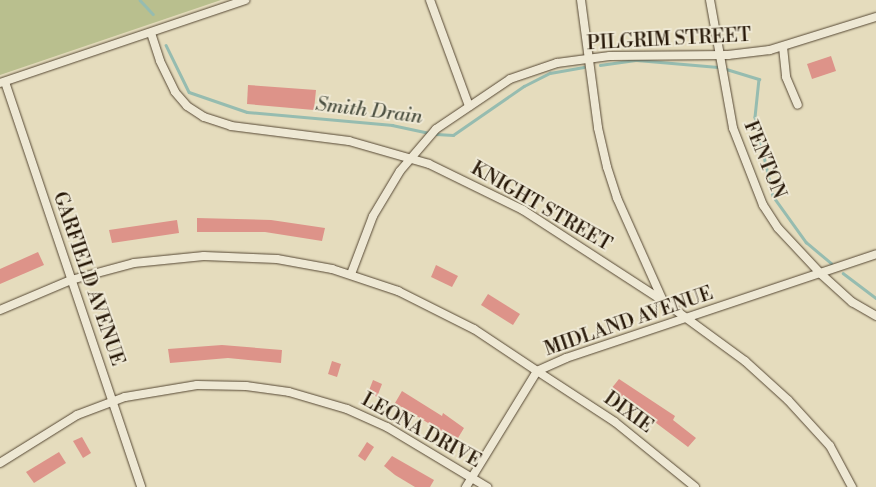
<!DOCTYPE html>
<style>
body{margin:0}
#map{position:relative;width:876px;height:487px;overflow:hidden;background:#e5dcbd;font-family:"Libre Bodoni",serif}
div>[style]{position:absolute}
.green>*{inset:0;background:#b9bf8e}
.stream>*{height:2.5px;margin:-1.25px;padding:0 1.25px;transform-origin:1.25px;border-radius:1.25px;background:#96bcb0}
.building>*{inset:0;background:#dd9389}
.roads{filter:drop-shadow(0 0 1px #564834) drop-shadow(0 0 1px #564834)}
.street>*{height:8px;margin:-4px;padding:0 4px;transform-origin:4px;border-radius:4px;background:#eee8d4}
span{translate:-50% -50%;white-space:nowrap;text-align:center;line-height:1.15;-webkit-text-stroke:4px #eee8d4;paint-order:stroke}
.street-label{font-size:19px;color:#261707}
.water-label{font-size:20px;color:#4d5142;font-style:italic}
</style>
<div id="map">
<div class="green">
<div style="clip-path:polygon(0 0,221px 0,0 75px)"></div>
</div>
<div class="stream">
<div style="left:140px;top:0;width:19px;rotate:47deg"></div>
<div style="left:166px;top:45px;width:52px;rotate:63.9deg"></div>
<div style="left:189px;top:92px;width:61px;rotate:19deg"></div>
<div style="left:247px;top:112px;width:146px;rotate:5.1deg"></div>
<div style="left:392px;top:125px;width:39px;rotate:12deg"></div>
<div style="left:600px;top:65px;width:37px;rotate:-8deg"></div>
<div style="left:637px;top:60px;width:81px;rotate:4.9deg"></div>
<div style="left:723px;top:68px;width:38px;rotate:17deg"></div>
<div style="left:759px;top:79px;width:38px;rotate:96deg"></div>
<div style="left:755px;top:117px;width:81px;rotate:77.2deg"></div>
<div style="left:773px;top:196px;width:57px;rotate:54.3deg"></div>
<div style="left:806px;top:242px;width:33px;rotate:40deg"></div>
<div style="left:436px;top:134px;width:17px;rotate:3deg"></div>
<div style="left:453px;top:135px;width:86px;rotate:-34.6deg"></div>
<div style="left:524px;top:86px;width:29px;rotate:-27deg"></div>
<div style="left:550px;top:73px;width:34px;rotate:-10deg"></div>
<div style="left:843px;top:273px;width:41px;rotate:37.1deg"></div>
</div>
<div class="building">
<div style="clip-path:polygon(831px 56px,836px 71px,812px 79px,807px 64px)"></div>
<div style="clip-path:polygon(248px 85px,316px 90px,314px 110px,247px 104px)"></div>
<div style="clip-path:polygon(197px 218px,271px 220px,325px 228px,322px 241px,265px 232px,197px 232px)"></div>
<div style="clip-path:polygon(177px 220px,179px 233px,112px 243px,109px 230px)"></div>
<div style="clip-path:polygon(38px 252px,44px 265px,0 284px,0 269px)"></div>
<div style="clip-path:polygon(436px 265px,458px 276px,452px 287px,431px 277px)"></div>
<div style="clip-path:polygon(488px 294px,520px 314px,513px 325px,481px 305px)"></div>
<div style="clip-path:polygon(222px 345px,282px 350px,281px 363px,228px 358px,170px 363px,168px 349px)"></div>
<div style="clip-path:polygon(332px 361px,341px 364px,337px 377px,328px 374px)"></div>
<div style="clip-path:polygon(619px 379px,675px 416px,673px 420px,696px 438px,688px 447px,611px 389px)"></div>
<div style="clip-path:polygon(373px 380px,382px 384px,377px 397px,368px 393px)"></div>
<div style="clip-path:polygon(402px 391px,442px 416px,443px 413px,464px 428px,455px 443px,447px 438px,448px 435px,395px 403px)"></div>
<div style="clip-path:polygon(82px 437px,91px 453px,83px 458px,73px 441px)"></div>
<div style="clip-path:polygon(367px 442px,374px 447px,365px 461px,358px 456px)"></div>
<div style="clip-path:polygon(59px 452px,66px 463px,34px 483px,26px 472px)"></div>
<div style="clip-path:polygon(392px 456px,434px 480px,430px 487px,415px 487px,395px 475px,384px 466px)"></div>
</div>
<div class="roads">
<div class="street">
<div style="left:430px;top:0;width:113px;rotate:69.8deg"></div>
<div style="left:581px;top:0;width:129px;rotate:82.4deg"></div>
<div style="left:598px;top:128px;width:40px;rotate:77deg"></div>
<div style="left:607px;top:167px;width:33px;rotate:72deg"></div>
<div style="left:617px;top:198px;width:113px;rotate:65.9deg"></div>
<div style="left:663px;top:301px;width:102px;rotate:36.2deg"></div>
<div style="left:745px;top:361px;width:58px;rotate:42.2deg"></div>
<div style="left:788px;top:400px;width:62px;rotate:47.6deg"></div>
<div style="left:830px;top:446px;width:47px;rotate:61.8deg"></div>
<div style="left:710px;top:0;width:130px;rotate:79.8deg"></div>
<div style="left:733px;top:128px;width:83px;rotate:68.7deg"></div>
<div style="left:763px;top:205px;width:27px;rotate:57deg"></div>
<div style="left:778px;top:228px;width:63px;rotate:46.9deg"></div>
<div style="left:821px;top:274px;width:42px;rotate:42.1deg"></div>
<div style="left:852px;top:302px;width:28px;rotate:30deg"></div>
<div style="left:151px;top:33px;width:29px;rotate:72deg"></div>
<div style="left:160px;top:61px;width:34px;rotate:64deg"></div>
<div style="left:175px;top:92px;width:18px;rotate:49deg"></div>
<div style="left:187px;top:106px;width:20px;rotate:33deg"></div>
<div style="left:204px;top:117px;width:28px;rotate:18deg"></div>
<div style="left:231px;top:126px;width:119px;rotate:7.2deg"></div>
<div style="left:349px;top:141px;width:83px;rotate:16deg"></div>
<div style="left:429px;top:164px;width:105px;rotate:26.1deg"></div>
<div style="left:523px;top:210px;width:167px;rotate:33deg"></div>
<div style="left:783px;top:47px;width:30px;rotate:84deg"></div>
<div style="left:786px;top:77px;width:30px;rotate:67deg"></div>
<div style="left:5px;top:82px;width:427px;rotate:71.4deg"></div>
<div style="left:0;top:83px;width:259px;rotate:-18.7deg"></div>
<div style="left:351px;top:274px;width:62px;rotate:-69.2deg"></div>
<div style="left:373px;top:216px;width:52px;rotate:-59deg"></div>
<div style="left:400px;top:171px;width:55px;rotate:-49.4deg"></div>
<div style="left:436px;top:129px;width:89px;rotate:-34deg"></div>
<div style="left:510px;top:79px;width:50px;rotate:-18.8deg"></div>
<div style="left:557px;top:63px;width:53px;rotate:-7.5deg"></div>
<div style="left:610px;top:56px;width:118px;rotate:-0.5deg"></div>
<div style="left:728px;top:55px;width:42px;rotate:-6.8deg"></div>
<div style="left:770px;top:50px;width:111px;rotate:-17.3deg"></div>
<div style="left:0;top:310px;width:77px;rotate:-22.9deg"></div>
<div style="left:71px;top:280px;width:65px;rotate:-15.1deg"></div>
<div style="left:134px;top:263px;width:70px;rotate:-5.7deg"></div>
<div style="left:204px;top:256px;width:73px;rotate:2.4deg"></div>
<div style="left:277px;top:259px;width:56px;rotate:10.3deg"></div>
<div style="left:332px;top:269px;width:70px;rotate:18.4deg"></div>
<div style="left:398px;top:291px;width:85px;rotate:26.6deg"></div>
<div style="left:474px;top:329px;width:76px;rotate:33.7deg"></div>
<div style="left:537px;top:371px;width:32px;rotate:-24deg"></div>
<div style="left:566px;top:358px;width:327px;rotate:-18.5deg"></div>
<div style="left:0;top:463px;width:91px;rotate:-31.9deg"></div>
<div style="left:77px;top:415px;width:51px;rotate:-20.6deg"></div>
<div style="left:125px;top:397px;width:73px;rotate:-9.5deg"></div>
<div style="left:197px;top:385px;width:49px;rotate:1.2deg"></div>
<div style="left:246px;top:386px;width:43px;rotate:7.9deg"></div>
<div style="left:289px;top:392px;width:60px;rotate:16.3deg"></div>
<div style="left:347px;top:409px;width:44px;rotate:24.2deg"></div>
<div style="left:387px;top:427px;width:117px;rotate:31deg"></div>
<div style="left:466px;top:487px;width:136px;rotate:-58.5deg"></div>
<div style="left:537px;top:371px;width:93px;rotate:33.2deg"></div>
<div style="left:615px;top:422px;width:103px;rotate:39.1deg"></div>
</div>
</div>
<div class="street-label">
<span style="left:669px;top:40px;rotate:-3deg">PILGRIM STREET</span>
<span style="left:764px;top:160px;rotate:68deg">FENTON</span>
<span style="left:541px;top:207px;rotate:30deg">KNIGHT STREET</span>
<span style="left:88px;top:279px;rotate:71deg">GARFIELD AVENUE</span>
<span style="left:629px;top:322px;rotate:-19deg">MIDLAND AVENUE</span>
<span style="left:628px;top:413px;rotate:36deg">DIXIE</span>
<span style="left:421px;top:431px;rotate:29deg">LEONA DRIVE</span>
</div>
<div class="water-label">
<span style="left:369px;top:111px;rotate:7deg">Smith Drain</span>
</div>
</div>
